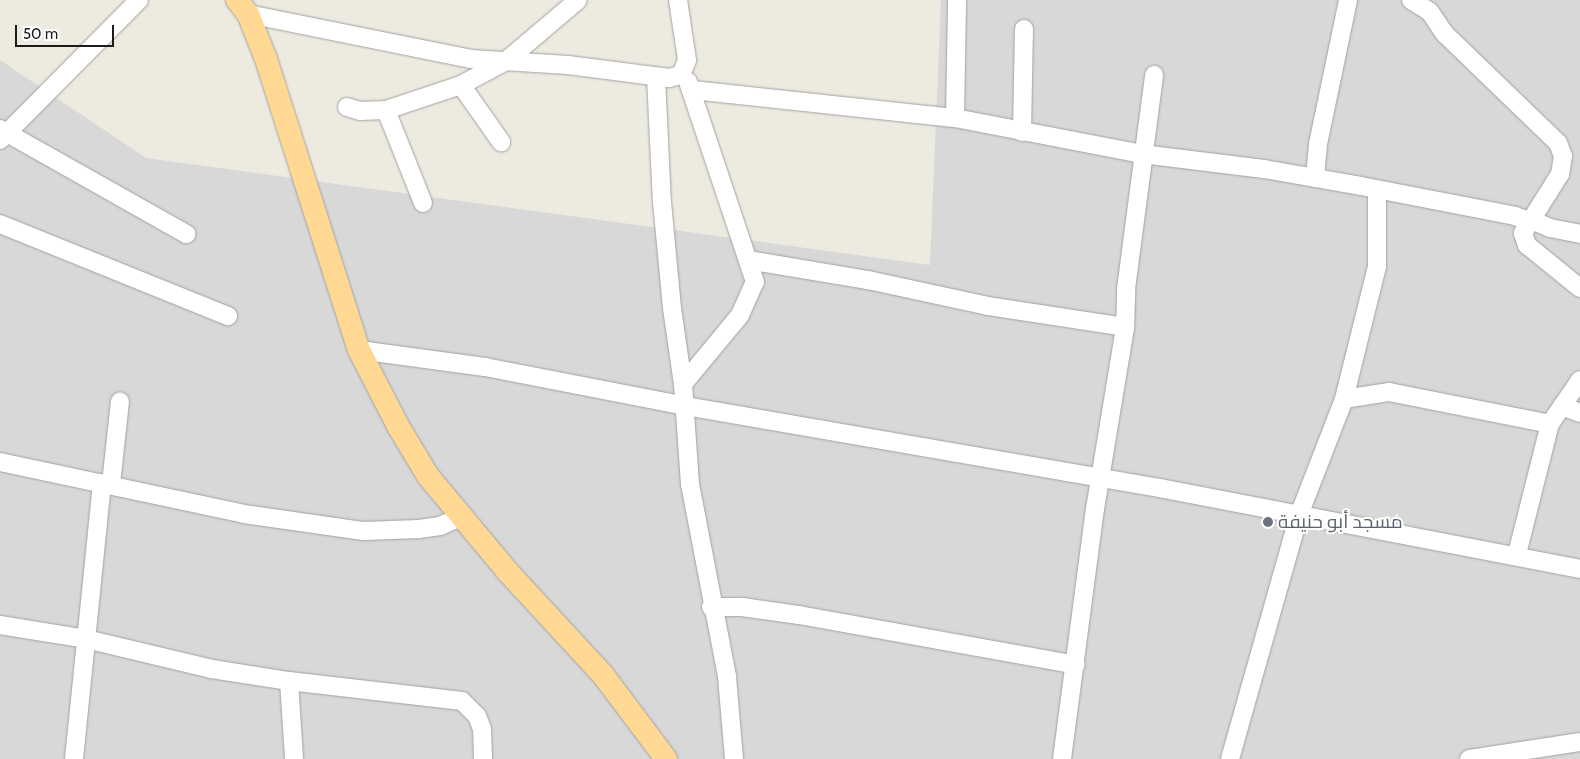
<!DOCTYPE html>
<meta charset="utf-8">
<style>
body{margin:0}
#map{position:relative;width:1580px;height:759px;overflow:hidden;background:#edeadf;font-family:Cabin,Cairo,sans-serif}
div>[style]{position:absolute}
.residential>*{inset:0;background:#d9d8d8}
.roads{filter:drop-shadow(0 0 1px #a2a2a2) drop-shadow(0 0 1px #a2a2a2)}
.minor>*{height:18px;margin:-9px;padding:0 9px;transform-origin:9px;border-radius:9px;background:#fff}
.major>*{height:22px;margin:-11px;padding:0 11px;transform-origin:11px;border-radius:11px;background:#ffd993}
.dots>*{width:14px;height:14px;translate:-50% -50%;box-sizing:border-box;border:2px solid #fff;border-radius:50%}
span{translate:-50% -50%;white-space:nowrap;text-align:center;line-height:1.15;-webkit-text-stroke:4px #fff;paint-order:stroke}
.worship-label{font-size:19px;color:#5b616d}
.left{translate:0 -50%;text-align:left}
.scale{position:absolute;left:15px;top:25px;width:99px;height:22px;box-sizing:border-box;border:2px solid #1b1b1b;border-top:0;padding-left:6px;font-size:15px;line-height:18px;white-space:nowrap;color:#1b1b1b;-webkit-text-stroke:4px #fff;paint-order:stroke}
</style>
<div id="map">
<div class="residential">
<div style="clip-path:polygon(941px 0,1580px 0,1580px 759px,0 759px,0 60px,146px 158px,930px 265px)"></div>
</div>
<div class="roads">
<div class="minor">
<div style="left:1411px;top:0;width:22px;rotate:32deg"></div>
<div style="left:1430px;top:12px;width:27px;rotate:56deg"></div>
<div style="left:1445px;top:34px;width:157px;rotate:44deg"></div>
<div style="left:1558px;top:143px;width:14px;rotate:69deg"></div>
<div style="left:1563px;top:156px;width:18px;rotate:99deg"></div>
<div style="left:1560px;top:174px;width:70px;rotate:122.1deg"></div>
<div style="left:1523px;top:233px;width:13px;rotate:72deg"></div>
<div style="left:1527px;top:245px;width:68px;rotate:39.1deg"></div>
<div style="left:248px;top:14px;width:227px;rotate:11.4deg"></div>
<div style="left:471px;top:59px;width:97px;rotate:3.5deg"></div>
<div style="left:568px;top:65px;width:102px;rotate:7.3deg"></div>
<div style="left:669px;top:78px;width:12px;rotate:-14deg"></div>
<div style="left:681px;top:75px;width:16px;rotate:-68deg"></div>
<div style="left:687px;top:60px;width:61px;rotate:-98.5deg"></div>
<div style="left:656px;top:77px;width:125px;rotate:87.3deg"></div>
<div style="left:662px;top:202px;width:106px;rotate:84.6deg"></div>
<div style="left:672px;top:308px;width:77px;rotate:81.8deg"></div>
<div style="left:683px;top:384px;width:100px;rotate:86deg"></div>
<div style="left:690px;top:484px;width:197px;rotate:79.1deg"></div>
<div style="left:727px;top:677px;width:82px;rotate:85.1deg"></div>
<div style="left:461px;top:85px;width:70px;rotate:54.9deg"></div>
<div style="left:692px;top:90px;width:264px;rotate:6.1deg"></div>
<div style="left:955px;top:118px;width:190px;rotate:10.9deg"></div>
<div style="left:1142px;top:154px;width:123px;rotate:7deg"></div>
<div style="left:1264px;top:169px;width:98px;rotate:9.9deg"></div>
<div style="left:1361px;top:186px;width:157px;rotate:11deg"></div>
<div style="left:1515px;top:216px;width:14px;rotate:21deg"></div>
<div style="left:347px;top:107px;width:14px;rotate:17deg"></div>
<div style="left:360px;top:111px;width:26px;rotate:-2deg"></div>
<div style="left:386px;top:110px;width:79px;rotate:-18.4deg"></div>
<div style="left:461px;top:85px;width:51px;rotate:-28.1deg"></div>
<div style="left:506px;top:61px;width:94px;rotate:-40.3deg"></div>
<div style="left:386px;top:110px;width:100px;rotate:68.3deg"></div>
<div style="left:955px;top:118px;width:118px;rotate:-89deg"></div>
<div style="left:0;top:129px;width:214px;rotate:29.4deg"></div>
<div style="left:1022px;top:132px;width:103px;rotate:-88.9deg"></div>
<div style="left:0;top:140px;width:197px;rotate:-45.2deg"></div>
<div style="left:1315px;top:178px;width:34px;rotate:-85deg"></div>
<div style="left:1318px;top:144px;width:147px;rotate:-78.2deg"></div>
<div style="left:1529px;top:219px;width:23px;rotate:23deg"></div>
<div style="left:1550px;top:228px;width:31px;rotate:11deg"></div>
<div style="left:0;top:224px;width:246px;rotate:22deg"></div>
<div style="left:748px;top:260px;width:122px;rotate:9.5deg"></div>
<div style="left:868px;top:280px;width:123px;rotate:12.2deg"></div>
<div style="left:988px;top:306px;width:139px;rotate:8.7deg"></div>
<div style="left:359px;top:350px;width:127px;rotate:7.7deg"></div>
<div style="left:485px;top:367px;width:204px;rotate:11deg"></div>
<div style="left:685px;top:406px;width:482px;rotate:9.8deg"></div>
<div style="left:1160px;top:488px;width:428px;rotate:10.9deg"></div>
<div style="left:683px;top:384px;width:89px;rotate:-50.4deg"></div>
<div style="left:740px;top:315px;width:36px;rotate:-66deg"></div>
<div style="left:755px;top:282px;width:211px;rotate:-108.5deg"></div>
<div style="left:1344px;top:399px;width:46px;rotate:-8.8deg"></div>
<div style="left:1389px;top:392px;width:164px;rotate:11.2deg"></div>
<div style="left:1562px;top:406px;width:19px;rotate:21deg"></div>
<div style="left:0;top:462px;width:249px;rotate:12deg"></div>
<div style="left:244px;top:514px;width:121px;rotate:8.1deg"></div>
<div style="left:364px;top:531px;width:55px;rotate:-2.1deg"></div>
<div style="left:419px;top:529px;width:21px;rotate:-8deg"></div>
<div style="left:440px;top:526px;width:24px;rotate:-24deg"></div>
<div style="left:111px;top:484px;width:83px;rotate:-83.8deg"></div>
<div style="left:1517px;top:554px;width:134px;rotate:-75.8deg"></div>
<div style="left:1550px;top:424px;width:53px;rotate:-55.7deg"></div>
<div style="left:711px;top:607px;width:31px"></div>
<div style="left:742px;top:607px;width:58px;rotate:8deg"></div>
<div style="left:799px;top:615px;width:281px;rotate:10.2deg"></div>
<div style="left:0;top:625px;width:87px;rotate:9.2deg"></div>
<div style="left:86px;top:639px;width:130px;rotate:13.4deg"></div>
<div style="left:212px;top:669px;width:78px;rotate:8.9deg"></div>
<div style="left:289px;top:681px;width:78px;rotate:86.3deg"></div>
<div style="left:289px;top:681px;width:174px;rotate:6.6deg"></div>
<div style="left:462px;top:701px;width:21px;rotate:45deg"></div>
<div style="left:477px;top:716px;width:14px;rotate:69deg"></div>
<div style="left:482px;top:729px;width:30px;rotate:88deg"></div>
<div style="left:74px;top:759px;width:277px;rotate:-84.2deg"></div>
<div style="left:1062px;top:759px;width:252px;rotate:-82.5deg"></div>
<div style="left:1095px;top:509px;width:184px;rotate:-80.6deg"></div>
<div style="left:1125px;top:327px;width:38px;rotate:-88deg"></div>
<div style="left:1126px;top:289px;width:216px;rotate:-82.5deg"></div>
<div style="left:1230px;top:759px;width:254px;rotate:-74.2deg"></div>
<div style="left:1299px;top:515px;width:124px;rotate:-68.8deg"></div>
<div style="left:1344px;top:399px;width:136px;rotate:-76deg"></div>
<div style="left:1377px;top:267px;width:77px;rotate:-90deg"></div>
<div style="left:1469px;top:759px;width:112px;rotate:-8.7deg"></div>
</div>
<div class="major">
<div style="left:237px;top:0;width:18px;rotate:52deg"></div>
<div style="left:248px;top:14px;width:48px;rotate:68.2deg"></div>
<div style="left:266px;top:59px;width:305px;rotate:72.3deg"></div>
<div style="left:359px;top:350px;width:85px;rotate:62.8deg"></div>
<div style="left:398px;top:426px;width:58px;rotate:59deg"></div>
<div style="left:428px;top:476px;width:125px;rotate:50.2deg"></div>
<div style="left:508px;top:572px;width:140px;rotate:47.3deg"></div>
<div style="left:603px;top:675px;width:105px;rotate:53.1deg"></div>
</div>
</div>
<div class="dots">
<div style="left:1268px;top:522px;background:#6b7280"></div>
</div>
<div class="worship-label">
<span class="left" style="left:1278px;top:522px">مسجد أبو حنيفة</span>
</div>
<div class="scale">50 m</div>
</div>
